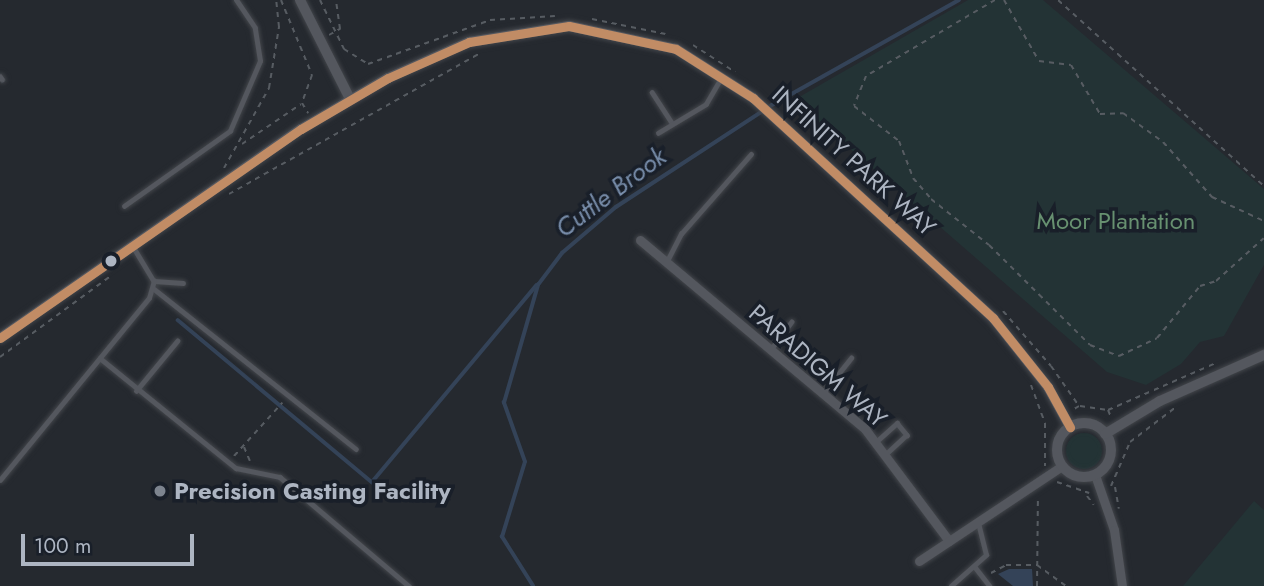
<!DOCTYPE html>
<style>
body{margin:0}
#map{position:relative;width:1264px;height:586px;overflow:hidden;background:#25292f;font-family:Jost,sans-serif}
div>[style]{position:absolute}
.green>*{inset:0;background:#233335}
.round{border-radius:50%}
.water>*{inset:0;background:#344358}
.stream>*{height:3.5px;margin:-1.75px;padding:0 1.75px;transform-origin:1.75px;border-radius:1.75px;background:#344358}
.path>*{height:2px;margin-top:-1px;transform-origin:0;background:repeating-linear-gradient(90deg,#575c62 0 5px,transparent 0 10px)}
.roads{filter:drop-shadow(0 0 2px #42454a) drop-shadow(0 0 2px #42454a)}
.service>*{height:4.5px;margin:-2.25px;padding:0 2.25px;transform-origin:2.25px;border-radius:2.25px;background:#54575e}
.minor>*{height:9px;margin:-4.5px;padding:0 4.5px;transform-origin:4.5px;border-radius:4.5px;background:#54575e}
.tertiary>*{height:10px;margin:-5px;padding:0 5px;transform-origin:5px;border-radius:5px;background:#54575e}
.tertiary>.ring{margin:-5px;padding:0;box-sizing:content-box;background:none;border:10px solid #54575e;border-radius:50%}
.bus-1>*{height:9px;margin:-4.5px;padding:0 4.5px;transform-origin:4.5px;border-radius:4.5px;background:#c18c65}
.dots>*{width:19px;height:19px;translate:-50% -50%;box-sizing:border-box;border:4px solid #191f29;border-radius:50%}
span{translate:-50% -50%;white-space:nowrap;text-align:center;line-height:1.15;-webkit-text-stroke:7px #191f29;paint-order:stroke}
.street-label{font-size:24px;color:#adb5c2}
.park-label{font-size:24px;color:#679070}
.poi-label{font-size:24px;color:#adb5c2;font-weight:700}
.left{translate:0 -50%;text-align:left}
.water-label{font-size:26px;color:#778ca9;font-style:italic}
.scale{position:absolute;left:21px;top:534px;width:173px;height:32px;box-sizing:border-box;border:4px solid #adb5c2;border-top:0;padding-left:9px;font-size:21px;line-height:24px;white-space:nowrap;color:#adb5c2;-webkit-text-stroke:5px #191f29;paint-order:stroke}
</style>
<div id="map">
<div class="green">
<div style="clip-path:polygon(968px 0,1043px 0,1264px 189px,1264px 265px,1224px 336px,1200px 342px,1181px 364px,1146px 385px,1107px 372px,794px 100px)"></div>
<div class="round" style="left:1066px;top:433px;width:36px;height:36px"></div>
<div style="clip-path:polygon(1254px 501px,1264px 510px,1264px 586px,1183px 586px)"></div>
</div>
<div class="water">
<div style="clip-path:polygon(1009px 569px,1032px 569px,1033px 586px,1013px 586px,998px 574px)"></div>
</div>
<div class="stream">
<div style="left:178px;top:320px;width:253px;rotate:39.9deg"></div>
<div style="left:372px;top:482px;width:256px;rotate:-50.1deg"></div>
<div style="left:533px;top:586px;width:58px;rotate:-122.3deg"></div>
<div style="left:502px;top:537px;width:78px;rotate:-73deg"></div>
<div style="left:525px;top:462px;width:63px;rotate:-109.6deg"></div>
<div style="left:504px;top:403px;width:123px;rotate:-73.9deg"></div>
<div style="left:538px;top:285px;width:40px;rotate:-53deg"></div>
<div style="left:562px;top:253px;width:71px;rotate:-40.4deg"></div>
<div style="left:616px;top:207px;width:186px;rotate:-33.2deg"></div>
<div style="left:772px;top:105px;width:214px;rotate:-29.3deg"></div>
</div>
<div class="path">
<div style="left:281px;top:0;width:81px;rotate:67.5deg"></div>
<div style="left:312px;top:75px;width:30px;rotate:110deg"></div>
<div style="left:302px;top:103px;width:12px;rotate:59deg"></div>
<div style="left:320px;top:0;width:55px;rotate:63.9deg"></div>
<div style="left:344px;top:49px;width:28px;rotate:32deg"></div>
<div style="left:368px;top:64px;width:130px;rotate:-19.8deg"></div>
<div style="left:490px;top:20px;width:65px;rotate:-3.5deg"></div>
<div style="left:995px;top:0;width:150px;rotate:149.5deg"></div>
<div style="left:866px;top:76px;width:32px;rotate:112deg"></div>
<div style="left:854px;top:106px;width:57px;rotate:37.9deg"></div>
<div style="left:899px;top:141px;width:40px;rotate:69deg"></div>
<div style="left:913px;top:178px;width:28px;rotate:49deg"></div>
<div style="left:931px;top:199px;width:74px;rotate:38.4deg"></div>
<div style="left:989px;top:245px;width:142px;rotate:44.7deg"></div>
<div style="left:1090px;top:345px;width:31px;rotate:21deg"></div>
<div style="left:1119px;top:356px;width:42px;rotate:-25.3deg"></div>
<div style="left:1157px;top:338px;width:67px;rotate:-50.4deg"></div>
<div style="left:1200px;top:286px;width:17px;rotate:-17deg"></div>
<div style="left:1216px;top:281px;width:64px;rotate:-41.9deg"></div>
<div style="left:1004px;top:0;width:70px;rotate:60.2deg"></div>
<div style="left:1039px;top:61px;width:32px;rotate:7deg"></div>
<div style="left:1071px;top:65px;width:57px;rotate:59.4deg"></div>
<div style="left:1100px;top:114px;width:23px;rotate:-2deg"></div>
<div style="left:1123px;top:113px;width:49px;rotate:35.9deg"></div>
<div style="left:1163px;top:142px;width:74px;rotate:48.3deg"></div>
<div style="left:1212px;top:197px;width:57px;rotate:24.8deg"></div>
<div style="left:1058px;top:0;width:278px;rotate:42.1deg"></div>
<div style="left:592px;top:19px;width:75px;rotate:11.6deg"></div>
<div style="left:329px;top:35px;width:13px;rotate:-29deg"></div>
<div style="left:340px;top:29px;width:29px;rotate:-98deg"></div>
<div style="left:693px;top:45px;width:50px;rotate:32.7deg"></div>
<div style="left:242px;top:144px;width:71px;rotate:-34.1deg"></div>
<div style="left:224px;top:168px;width:92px;rotate:-60.6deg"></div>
<div style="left:269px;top:88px;width:62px;rotate:-80.7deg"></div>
<div style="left:279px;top:27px;width:27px;rotate:-96deg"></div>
<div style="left:229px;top:194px;width:288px;rotate:-29.3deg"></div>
<div style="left:1003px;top:311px;width:73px;rotate:48.9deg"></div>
<div style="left:1051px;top:366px;width:49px;rotate:55deg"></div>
<div style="left:1079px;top:406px;width:6px;rotate:149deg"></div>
<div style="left:0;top:357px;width:139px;rotate:-36.2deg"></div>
<div style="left:1031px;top:385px;width:40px;rotate:69.8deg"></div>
<div style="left:1045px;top:423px;width:43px;rotate:90deg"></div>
<div style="left:1080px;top:406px;width:28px;rotate:8deg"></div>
<div style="left:1108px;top:410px;width:8px;rotate:67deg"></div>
<div style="left:1108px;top:410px;width:118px;rotate:-23.5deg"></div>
<div style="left:244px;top:447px;width:15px;rotate:67deg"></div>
<div style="left:234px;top:456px;width:72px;rotate:-47.8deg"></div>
<div style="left:1057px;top:482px;width:34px;rotate:19deg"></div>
<div style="left:1111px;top:486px;width:48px;rotate:-66.6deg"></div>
<div style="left:1130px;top:442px;width:58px;rotate:-37.3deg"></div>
<div style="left:1115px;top:487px;width:22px;rotate:80deg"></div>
<div style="left:1087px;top:496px;width:11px;rotate:52deg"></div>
<div style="left:991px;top:573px;width:17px;rotate:-28deg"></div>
<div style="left:1006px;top:565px;width:31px"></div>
<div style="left:1037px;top:565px;width:36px;rotate:36deg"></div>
<div style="left:1037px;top:586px;width:90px;rotate:-89.4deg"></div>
</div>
<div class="roads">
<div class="service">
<div style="left:0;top:76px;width:4px;rotate:56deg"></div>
<div style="left:652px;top:92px;width:37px;rotate:57deg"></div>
<div style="left:658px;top:133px;width:56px;rotate:-31.1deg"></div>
<div style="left:706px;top:104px;width:30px;rotate:-60deg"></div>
<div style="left:124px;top:206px;width:130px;rotate:-35.3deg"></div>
<div style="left:230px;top:131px;width:76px;rotate:-66.8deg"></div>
<div style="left:260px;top:61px;width:33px;rotate:-99deg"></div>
<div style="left:255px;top:28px;width:34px;rotate:-124deg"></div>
<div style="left:134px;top:248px;width:39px;rotate:59deg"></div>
<div style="left:154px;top:281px;width:29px;rotate:4deg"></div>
<div style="left:666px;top:263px;width:33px;rotate:-63deg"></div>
<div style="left:681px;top:234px;width:106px;rotate:-48.8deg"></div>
<div style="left:153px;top:288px;width:259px;rotate:38.4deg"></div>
<div style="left:771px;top:349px;width:34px;rotate:-53deg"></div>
<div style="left:100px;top:358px;width:175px;rotate:39deg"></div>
<div style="left:236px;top:468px;width:45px;rotate:11.6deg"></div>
<div style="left:280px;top:477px;width:169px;rotate:40.2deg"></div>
<div style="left:136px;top:391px;width:65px;rotate:-50.6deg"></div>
<div style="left:823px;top:393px;width:45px;rotate:-51.3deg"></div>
<div style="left:877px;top:441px;width:27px;rotate:-42deg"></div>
<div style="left:897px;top:423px;width:16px;rotate:50deg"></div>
<div style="left:907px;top:435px;width:26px;rotate:137deg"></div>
<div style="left:0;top:480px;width:235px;rotate:-50.7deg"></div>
<div style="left:149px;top:298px;width:18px;rotate:-74deg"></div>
<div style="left:975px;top:567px;width:24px;rotate:52deg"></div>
<div style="left:951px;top:586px;width:47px;rotate:-41.5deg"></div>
<div style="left:986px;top:555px;width:33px;rotate:-104deg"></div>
</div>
<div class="minor">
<div style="left:640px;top:240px;width:294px;rotate:40deg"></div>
<div style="left:865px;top:429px;width:140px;rotate:53.1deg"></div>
<div style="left:1095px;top:475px;width:58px;rotate:70.9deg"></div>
<div style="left:1114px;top:530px;width:57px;rotate:81.9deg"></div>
<div style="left:919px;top:561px;width:172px;rotate:-33.6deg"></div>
</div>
<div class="tertiary">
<div style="left:300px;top:0;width:111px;rotate:63.2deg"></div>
<div style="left:0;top:338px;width:366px;rotate:-34.8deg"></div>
<div style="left:301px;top:129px;width:101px;rotate:-30.4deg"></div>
<div style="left:388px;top:78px;width:89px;rotate:-24deg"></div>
<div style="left:469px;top:42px;width:101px;rotate:-9.1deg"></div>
<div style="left:569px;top:26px;width:109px;rotate:12.1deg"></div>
<div style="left:676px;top:49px;width:91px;rotate:32.5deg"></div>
<div style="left:753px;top:98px;width:326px;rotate:42.5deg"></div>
<div style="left:993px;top:318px;width:88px;rotate:51.4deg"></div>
<div style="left:1048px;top:387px;width:46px;rotate:61.2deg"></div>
<div class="ring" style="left:1057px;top:423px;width:44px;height:44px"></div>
<div style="left:1105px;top:434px;width:64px;rotate:-31deg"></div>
<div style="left:1160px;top:401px;width:114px;rotate:-23.9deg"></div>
</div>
</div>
<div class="bus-1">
<div style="left:0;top:338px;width:366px;rotate:-34.8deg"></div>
<div style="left:301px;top:129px;width:101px;rotate:-30.4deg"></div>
<div style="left:388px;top:78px;width:89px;rotate:-24deg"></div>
<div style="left:469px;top:42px;width:101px;rotate:-9.1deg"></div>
<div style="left:569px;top:26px;width:109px;rotate:12.1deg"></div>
<div style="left:676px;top:49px;width:91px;rotate:32.5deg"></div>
<div style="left:753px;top:98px;width:326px;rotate:42.5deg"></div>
<div style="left:993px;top:318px;width:88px;rotate:51.4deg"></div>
<div style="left:1048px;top:387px;width:46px;rotate:61.2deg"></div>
</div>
<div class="dots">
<div style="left:111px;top:261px;background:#adb5c2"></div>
<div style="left:160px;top:491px;background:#7d848f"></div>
</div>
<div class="street-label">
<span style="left:854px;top:161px;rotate:42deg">INFINITY PARK WAY</span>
<span style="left:818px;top:366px;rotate:41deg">PARADIGM WAY</span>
</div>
<div class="park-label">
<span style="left:1116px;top:221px">Moor Plantation</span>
</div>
<div class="poi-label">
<span class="left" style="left:174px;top:491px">Precision Casting Facility</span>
</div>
<div class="water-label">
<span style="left:611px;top:193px;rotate:-37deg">Cuttle Brook</span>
</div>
<div class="scale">100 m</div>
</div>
